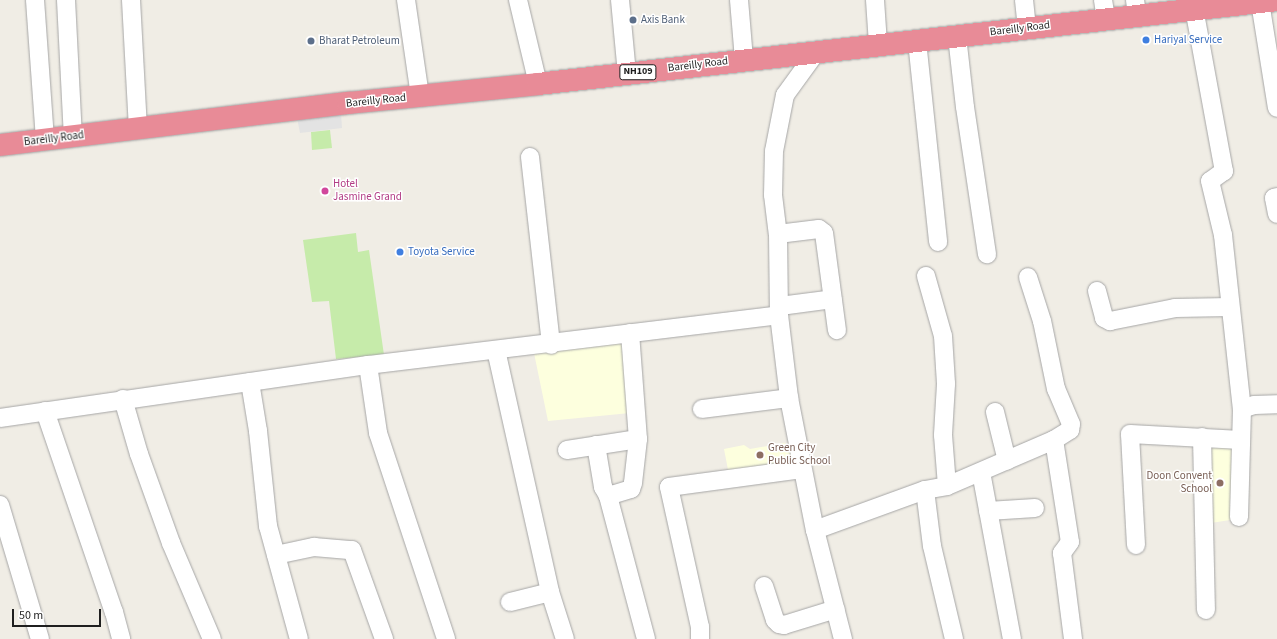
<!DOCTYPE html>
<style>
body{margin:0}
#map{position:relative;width:1277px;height:639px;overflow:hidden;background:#f0ede5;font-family:"Source Sans 3",sans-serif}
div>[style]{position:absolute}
.education>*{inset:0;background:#fdffde}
.grass>*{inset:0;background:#c6ebaa}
.parking>*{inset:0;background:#e3e3e3}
.roads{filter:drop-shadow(0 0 1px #a6a6a6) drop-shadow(0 0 1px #a6a6a6)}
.minor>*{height:18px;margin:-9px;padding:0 9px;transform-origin:9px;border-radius:9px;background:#fff}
.highway>*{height:22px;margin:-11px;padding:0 11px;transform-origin:11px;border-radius:11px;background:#e88b97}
.dots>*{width:11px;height:11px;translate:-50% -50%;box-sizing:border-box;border:2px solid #fff;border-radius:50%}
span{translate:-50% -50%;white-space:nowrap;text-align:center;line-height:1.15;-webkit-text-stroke:3px #fff;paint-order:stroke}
.shield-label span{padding:1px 3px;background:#fff;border:1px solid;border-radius:3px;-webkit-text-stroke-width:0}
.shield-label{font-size:10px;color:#1f1f1f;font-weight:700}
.service-label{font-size:11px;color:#4e5e75}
.left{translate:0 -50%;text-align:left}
.street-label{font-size:11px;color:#1f1f1f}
.shop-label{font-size:11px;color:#366cbe}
.hotel-label{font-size:11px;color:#b23c85}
.education-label{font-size:11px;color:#785e54}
.right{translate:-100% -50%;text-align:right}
.scale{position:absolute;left:12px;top:609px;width:89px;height:18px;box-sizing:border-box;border:2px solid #1f1f1f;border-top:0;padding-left:5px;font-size:12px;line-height:14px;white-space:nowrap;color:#1f1f1f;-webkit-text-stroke:3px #fff;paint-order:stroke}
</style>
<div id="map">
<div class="education">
<div style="clip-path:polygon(622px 341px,630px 413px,548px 421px,534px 353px)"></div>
<div style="clip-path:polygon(1201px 442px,1237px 446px,1236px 519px,1205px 524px)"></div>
<div style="clip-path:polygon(784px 443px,793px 447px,795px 462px,729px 475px,724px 449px,744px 445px,750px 449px)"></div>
</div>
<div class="grass">
<div style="clip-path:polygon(330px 130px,332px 148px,312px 150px,311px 132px)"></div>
<div style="clip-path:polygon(356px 233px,358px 252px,369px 250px,384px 355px,336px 359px,329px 301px,312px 302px,303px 240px)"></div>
</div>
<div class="parking">
<div style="clip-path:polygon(341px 113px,342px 128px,300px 133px,297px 118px)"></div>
</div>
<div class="roads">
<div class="minor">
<div style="left:35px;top:0;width:140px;rotate:85.9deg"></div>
<div style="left:66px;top:0;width:136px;rotate:87.1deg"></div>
<div style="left:131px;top:0;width:128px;rotate:86.9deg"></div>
<div style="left:406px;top:0;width:97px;rotate:81.7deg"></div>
<div style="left:518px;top:0;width:86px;rotate:76.6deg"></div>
<div style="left:620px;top:0;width:74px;rotate:84.6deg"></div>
<div style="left:739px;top:0;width:60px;rotate:85.2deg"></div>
<div style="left:875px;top:0;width:44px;rotate:86.1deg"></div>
<div style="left:1024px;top:0;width:28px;rotate:84deg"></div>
<div style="left:1103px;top:0;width:18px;rotate:81deg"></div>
<div style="left:1135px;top:0;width:14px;rotate:82deg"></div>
<div style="left:1260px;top:2px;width:107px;rotate:80.9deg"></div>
<div style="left:1194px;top:8px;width:166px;rotate:79.6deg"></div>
<div style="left:1224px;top:171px;width:17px;rotate:144deg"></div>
<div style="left:1210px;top:181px;width:56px;rotate:76.5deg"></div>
<div style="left:1223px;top:235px;width:175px;rotate:83.8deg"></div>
<div style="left:1242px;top:409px;width:108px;rotate:91.6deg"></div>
<div style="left:957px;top:36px;width:71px;rotate:83.6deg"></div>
<div style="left:965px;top:107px;width:149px;rotate:81.5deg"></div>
<div style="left:917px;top:41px;width:202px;rotate:84deg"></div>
<div style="left:817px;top:51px;width:54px;rotate:126deg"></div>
<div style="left:785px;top:95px;width:57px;rotate:101.1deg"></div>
<div style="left:774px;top:151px;width:44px;rotate:91.3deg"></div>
<div style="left:773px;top:195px;width:39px;rotate:83deg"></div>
<div style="left:778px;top:234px;width:81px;rotate:89.3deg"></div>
<div style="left:779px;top:315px;width:84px;rotate:83.1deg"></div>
<div style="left:789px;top:398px;width:135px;rotate:78.9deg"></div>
<div style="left:815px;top:530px;width:113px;rotate:75.6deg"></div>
<div style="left:530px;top:157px;width:189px;rotate:83.6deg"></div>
<div style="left:1277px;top:197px;width:3px;rotate:162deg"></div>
<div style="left:1274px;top:198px;width:16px;rotate:79deg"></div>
<div style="left:778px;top:234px;width:41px;rotate:-7deg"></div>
<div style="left:819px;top:229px;width:6px;rotate:39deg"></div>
<div style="left:824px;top:233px;width:98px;rotate:82.4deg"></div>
<div style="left:926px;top:276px;width:62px;rotate:74.2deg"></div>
<div style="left:943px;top:336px;width:48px;rotate:86.4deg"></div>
<div style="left:946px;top:384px;width:51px;rotate:93.4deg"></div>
<div style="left:943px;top:435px;width:51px;rotate:85.5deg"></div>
<div style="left:1097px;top:291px;width:28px;rotate:75deg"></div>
<div style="left:1104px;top:318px;width:7px;rotate:27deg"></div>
<div style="left:1110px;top:321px;width:66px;rotate:-11.3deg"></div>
<div style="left:1175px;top:308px;width:55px;rotate:-1deg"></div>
<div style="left:780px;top:306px;width:53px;rotate:-7.5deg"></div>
<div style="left:630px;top:333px;width:106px;rotate:85.7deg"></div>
<div style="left:638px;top:439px;width:44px;rotate:96.5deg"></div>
<div style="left:633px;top:483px;width:6px;rotate:108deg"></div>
<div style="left:631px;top:489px;width:24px;rotate:163deg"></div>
<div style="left:608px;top:496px;width:148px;rotate:75.1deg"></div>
<div style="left:496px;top:350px;width:248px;rotate:77.4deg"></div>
<div style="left:550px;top:592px;width:49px;rotate:72.3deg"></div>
<div style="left:368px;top:365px;width:69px;rotate:81.6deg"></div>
<div style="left:378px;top:433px;width:217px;rotate:71.7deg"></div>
<div style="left:250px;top:382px;width:50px;rotate:80.7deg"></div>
<div style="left:258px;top:431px;width:96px;rotate:84deg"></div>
<div style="left:268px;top:526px;width:117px;rotate:74.7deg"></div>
<div style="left:123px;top:399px;width:57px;rotate:73.8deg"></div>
<div style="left:139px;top:454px;width:95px;rotate:70.2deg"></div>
<div style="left:171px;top:543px;width:104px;rotate:66.9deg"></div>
<div style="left:702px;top:409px;width:88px;rotate:-7.2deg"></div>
<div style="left:1242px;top:409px;width:13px;rotate:-18deg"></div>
<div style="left:1254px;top:405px;width:23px;rotate:-2deg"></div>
<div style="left:45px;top:411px;width:213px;rotate:71.1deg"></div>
<div style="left:114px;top:612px;width:28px;rotate:75deg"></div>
<div style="left:995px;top:412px;width:50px;rotate:76.2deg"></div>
<div style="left:0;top:418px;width:372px;rotate:-8.2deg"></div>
<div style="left:368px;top:365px;width:414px;rotate:-6.9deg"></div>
<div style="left:1202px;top:437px;width:173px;rotate:88.7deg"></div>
<div style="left:1054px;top:440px;width:103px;rotate:81.1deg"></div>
<div style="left:1070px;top:542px;width:14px;rotate:126deg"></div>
<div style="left:1062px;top:553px;width:87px;rotate:82.7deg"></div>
<div style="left:596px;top:445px;width:43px;rotate:80.5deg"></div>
<div style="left:603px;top:487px;width:10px;rotate:61deg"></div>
<div style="left:567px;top:450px;width:72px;rotate:-8.8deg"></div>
<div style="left:981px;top:472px;width:170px;rotate:79.5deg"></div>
<div style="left:925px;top:490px;width:56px;rotate:82.9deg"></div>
<div style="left:932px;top:546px;width:96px;rotate:76.7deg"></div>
<div style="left:0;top:505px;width:140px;rotate:73.4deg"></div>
<div style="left:988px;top:511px;width:47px;rotate:-3.7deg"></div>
<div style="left:815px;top:530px;width:117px;rotate:-20deg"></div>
<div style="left:925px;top:490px;width:22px;rotate:-10deg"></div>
<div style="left:947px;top:486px;width:116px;rotate:-23.3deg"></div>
<div style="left:1054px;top:440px;width:19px;rotate:-32deg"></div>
<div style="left:1070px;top:430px;width:6px;rotate:-81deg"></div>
<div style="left:1071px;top:424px;width:38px;rotate:-113deg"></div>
<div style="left:1056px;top:389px;width:69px;rotate:-101.6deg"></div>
<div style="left:1042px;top:321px;width:46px;rotate:-107.7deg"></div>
<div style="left:1136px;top:545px;width:111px;rotate:-93.1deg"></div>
<div style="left:1130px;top:434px;width:111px;rotate:3.1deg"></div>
<div style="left:276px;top:555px;width:39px;rotate:-12deg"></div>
<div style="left:314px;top:547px;width:38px;rotate:5deg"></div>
<div style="left:352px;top:550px;width:95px;rotate:70.2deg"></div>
<div style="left:764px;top:586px;width:36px;rotate:72deg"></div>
<div style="left:775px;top:620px;width:6px;rotate:45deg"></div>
<div style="left:779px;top:624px;width:5px;rotate:11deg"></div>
<div style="left:784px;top:625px;width:54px;rotate:-17.1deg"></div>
<div style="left:510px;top:602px;width:41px;rotate:-14deg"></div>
<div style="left:700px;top:639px;width:12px;rotate:-90deg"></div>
<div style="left:700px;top:627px;width:143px;rotate:-102.5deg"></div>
<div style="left:669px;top:487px;width:134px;rotate:-7.7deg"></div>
</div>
<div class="highway">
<div style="left:0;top:145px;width:351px;rotate:-6.9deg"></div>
<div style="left:348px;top:103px;width:191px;rotate:-5.7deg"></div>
<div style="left:538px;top:84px;width:744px;rotate:-6.48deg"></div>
</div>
</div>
<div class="dots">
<div style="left:633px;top:20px;background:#5c6f8a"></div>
<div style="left:1146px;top:40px;background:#3f7fe0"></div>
<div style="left:311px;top:41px;background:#5c6f8a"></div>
<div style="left:325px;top:191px;background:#d1479c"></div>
<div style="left:400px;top:252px;background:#3f7fe0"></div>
<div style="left:760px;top:455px;background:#8d6e63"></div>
<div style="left:1220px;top:483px;background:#8d6e63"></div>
</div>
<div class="shield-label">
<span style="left:638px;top:72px">NH109</span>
</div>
<div class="service-label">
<span class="left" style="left:641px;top:20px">Axis Bank</span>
<span class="left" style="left:319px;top:41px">Bharat Petroleum</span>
</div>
<div class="street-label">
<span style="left:1020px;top:29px;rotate:-7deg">Bareilly Road</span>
<span style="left:698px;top:65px;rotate:-7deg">Bareilly Road</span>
<span style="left:376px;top:101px;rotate:-6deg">Bareilly Road</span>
<span style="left:54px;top:139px;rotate:-7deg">Bareilly Road</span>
</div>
<div class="shop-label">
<span class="left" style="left:1154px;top:40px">Hariyal Service</span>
<span class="left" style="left:408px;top:252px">Toyota Service</span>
</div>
<div class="hotel-label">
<span class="left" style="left:333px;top:191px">Hotel<br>Jasmine Grand</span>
</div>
<div class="education-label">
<span class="left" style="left:768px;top:455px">Green City<br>Public School</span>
<span class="right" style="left:1212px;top:483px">Doon Convent<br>School</span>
</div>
<div class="scale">50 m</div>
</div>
